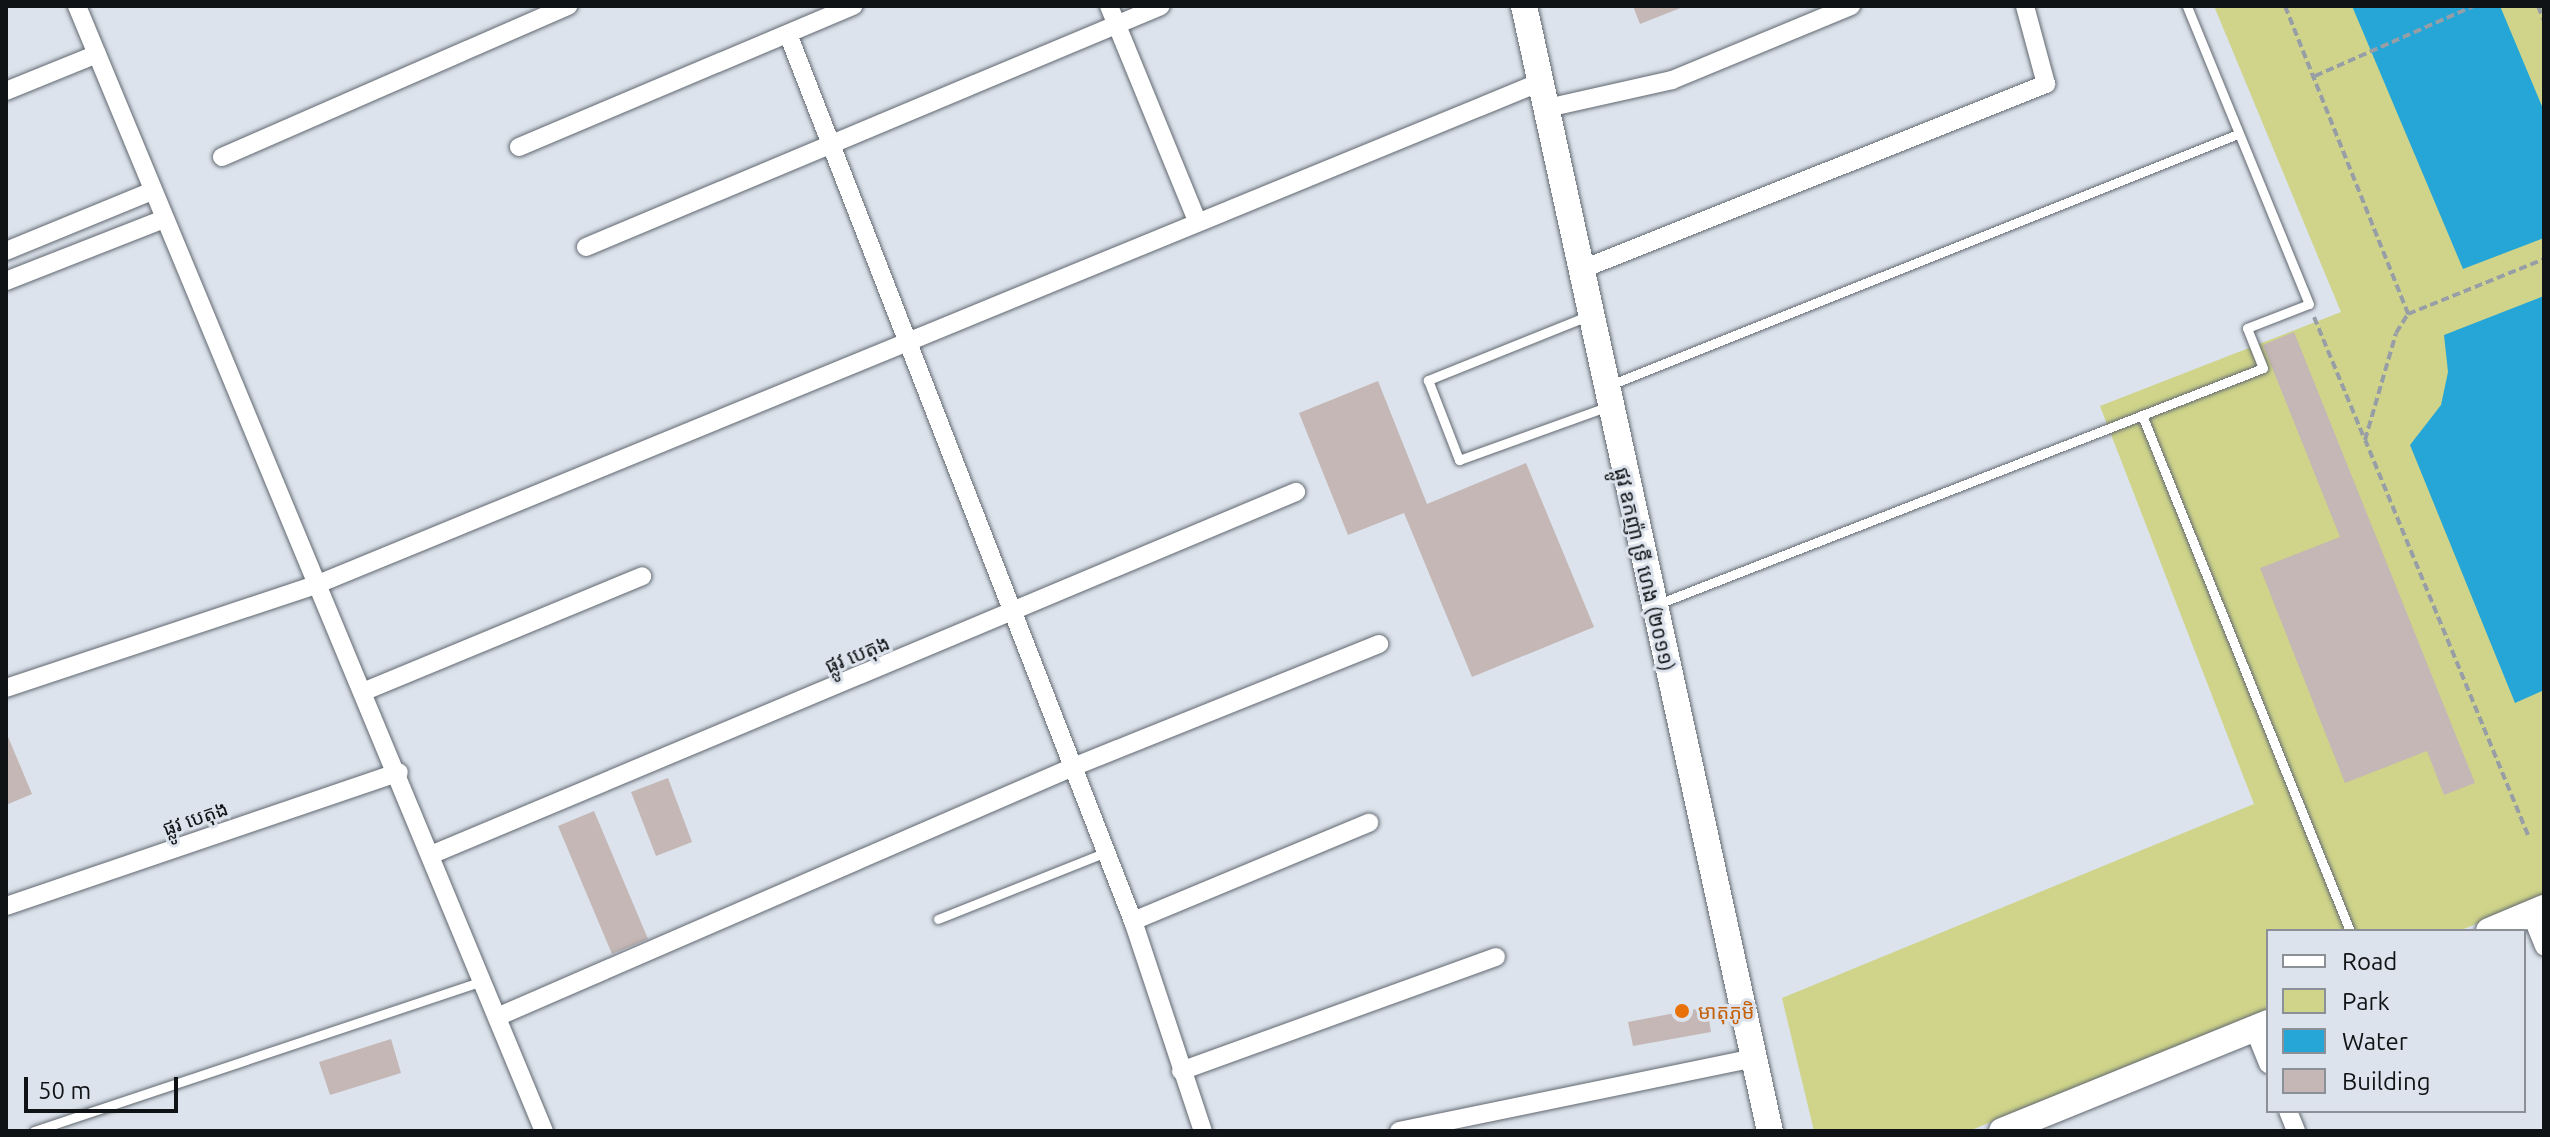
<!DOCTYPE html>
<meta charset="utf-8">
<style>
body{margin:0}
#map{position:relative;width:2550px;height:1137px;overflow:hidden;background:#dce3ec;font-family:Ubuntu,"Noto Sans Khmer",sans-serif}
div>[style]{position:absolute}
.green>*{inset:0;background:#cfd48a}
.water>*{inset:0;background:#25a6d7}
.building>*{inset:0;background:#c4b7b5}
.path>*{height:4px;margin-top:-2px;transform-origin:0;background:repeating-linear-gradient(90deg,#989ea5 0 8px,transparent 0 12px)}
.roads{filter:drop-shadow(0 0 2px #616870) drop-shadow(0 0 2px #616870)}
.lane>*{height:9px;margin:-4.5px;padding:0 4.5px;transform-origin:4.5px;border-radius:4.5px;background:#fff}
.street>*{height:18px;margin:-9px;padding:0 9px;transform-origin:9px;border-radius:9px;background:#fff}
.secondary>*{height:26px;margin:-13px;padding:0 13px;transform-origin:13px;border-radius:13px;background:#fff}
.dots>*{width:22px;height:22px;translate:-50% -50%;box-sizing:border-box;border:4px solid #dce3ec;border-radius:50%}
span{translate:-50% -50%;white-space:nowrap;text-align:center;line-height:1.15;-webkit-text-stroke:6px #dce3ec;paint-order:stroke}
.street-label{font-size:20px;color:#101316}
.food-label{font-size:20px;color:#c56008}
.left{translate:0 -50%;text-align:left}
.frame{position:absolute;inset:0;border:8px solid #101316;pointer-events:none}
.legend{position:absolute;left:2266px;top:929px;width:260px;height:184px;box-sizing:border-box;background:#dce3ec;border:2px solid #8a9096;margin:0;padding:10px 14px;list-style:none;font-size:24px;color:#101316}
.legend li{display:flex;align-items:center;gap:16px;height:40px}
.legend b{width:40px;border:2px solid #8a9096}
.scale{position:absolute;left:24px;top:1077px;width:154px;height:36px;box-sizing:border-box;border:4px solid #101316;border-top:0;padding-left:10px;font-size:24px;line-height:28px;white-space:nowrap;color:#101316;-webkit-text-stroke:6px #dce3ec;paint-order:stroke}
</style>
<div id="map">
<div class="green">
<div style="clip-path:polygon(2214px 6px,2544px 6px,2544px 896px,2459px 931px,2268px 931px,2268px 1009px,1969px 1131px,1814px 1131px,1782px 998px,2254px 804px,2100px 406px,2341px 312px)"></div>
</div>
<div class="water">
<div style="clip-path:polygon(2352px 6px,2500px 6px,2544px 111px,2544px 238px,2463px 269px)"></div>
<div style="clip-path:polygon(2544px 296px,2544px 690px,2515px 703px,2410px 445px,2441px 405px,2448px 372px,2444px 335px)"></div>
</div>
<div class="building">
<div style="clip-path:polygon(1633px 6px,1683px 6px,1683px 7px,1640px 24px)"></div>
<div style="clip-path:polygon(2294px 332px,2475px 783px,2444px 795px,2427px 751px,2345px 783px,2260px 568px,2340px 537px,2263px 345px)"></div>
<div style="clip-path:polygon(1378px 381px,1427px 504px,1526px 463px,1594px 627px,1472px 677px,1404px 513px,1348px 535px,1299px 413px)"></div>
<div style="clip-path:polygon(6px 732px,32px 794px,6px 805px)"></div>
<div style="clip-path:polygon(668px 778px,692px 842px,656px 856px,631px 792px)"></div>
<div style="clip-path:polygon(594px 811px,648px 939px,612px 954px,558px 826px)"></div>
<div style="clip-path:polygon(1707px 1007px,1711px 1032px,1633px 1046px,1628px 1022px)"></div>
<div style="clip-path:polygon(391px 1039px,401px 1073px,330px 1095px,319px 1062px)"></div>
</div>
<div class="path">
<div style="left:2285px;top:6px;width:332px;rotate:68.2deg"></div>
<div style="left:2538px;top:6px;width:16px;rotate:68deg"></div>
<div style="left:2315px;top:76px;width:174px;rotate:-23.8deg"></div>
<div style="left:2314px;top:317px;width:131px;rotate:67.5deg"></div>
<div style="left:2528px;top:835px;width:427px;rotate:-112.4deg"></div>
<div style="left:2365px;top:440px;width:111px;rotate:-73.8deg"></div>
<div style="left:2396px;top:333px;width:22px;rotate:-58deg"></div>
<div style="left:2408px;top:314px;width:147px;rotate:-22deg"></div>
</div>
<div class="roads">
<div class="lane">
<div style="left:1590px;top:315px;width:175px;rotate:158.1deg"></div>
<div style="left:1428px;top:380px;width:86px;rotate:68.8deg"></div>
<div style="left:1459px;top:460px;width:159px;rotate:-19.8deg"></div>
<div style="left:1610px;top:385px;width:676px;rotate:-21.79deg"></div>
<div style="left:2142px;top:415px;width:556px;rotate:68.05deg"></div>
<div style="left:1658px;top:604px;width:649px;rotate:-21.31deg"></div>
<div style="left:2263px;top:368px;width:43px;rotate:-111.8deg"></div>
<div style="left:2247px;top:328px;width:66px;rotate:-21.2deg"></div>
<div style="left:2309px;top:304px;width:322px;rotate:-112.3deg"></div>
<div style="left:938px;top:919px;width:181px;rotate:-21.7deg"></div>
<div style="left:34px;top:1131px;width:472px;rotate:-18.5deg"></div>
</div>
<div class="street">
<div style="left:77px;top:6px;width:1218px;rotate:67.46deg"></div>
<div style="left:1109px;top:6px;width:232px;rotate:67.7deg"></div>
<div style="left:788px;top:34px;width:952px;rotate:68.75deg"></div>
<div style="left:1133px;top:921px;width:221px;rotate:71.6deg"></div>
<div style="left:6px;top:91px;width:98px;rotate:-22.1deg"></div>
<div style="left:1547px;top:108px;width:128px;rotate:-12.6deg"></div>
<div style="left:1672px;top:80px;width:194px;rotate:-22.5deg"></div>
<div style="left:519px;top:147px;width:363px;rotate:-22.9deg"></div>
<div style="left:222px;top:157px;width:378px;rotate:-23.6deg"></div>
<div style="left:586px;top:247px;width:623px;rotate:-22.74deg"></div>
<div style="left:6px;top:251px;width:158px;rotate:-22.3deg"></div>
<div style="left:1580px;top:270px;width:502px;rotate:-21.76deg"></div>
<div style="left:2046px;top:84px;width:81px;rotate:-105.1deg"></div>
<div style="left:6px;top:281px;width:170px;rotate:-21.4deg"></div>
<div style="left:6px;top:688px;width:329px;rotate:-18.4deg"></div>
<div style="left:318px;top:584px;width:1322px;rotate:-22.32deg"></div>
<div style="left:365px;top:691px;width:300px;rotate:-22.5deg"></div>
<div style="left:433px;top:854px;width:936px;rotate:-22.76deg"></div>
<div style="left:6px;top:906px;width:415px;rotate:-18.8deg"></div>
<div style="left:2531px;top:914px;width:35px;rotate:68deg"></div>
<div style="left:1133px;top:921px;width:256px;rotate:-22.6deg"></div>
<div style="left:497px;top:1017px;width:628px;rotate:-23.46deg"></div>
<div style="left:1073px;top:767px;width:330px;rotate:-21.9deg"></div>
<div style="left:2254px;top:1029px;width:38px;rotate:68deg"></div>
<div style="left:1181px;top:1071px;width:335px;rotate:-19.9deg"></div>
<div style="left:2288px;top:1111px;width:22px;rotate:68deg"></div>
<div style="left:1399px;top:1131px;width:362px;rotate:-11.6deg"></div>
</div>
<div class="secondary">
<div style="left:1524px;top:6px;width:1152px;rotate:77.67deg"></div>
<div style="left:2489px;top:931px;width:60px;rotate:-22.7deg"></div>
<div style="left:2002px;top:1131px;width:287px;rotate:-22.1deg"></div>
</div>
</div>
<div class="dots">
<div style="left:1682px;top:1011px;background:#e8710a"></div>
</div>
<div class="street-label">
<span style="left:1645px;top:569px;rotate:77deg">ផ្លូវ ឧកញ៉ា ទ្រី ហេង (២០១១)</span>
<span style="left:857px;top:654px;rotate:-22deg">ផ្លូវ បេតុង</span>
<span style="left:195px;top:818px;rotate:-19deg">ផ្លូវ បេតុង</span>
</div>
<div class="food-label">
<span class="left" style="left:1698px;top:1011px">មាតុភូមិ</span>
</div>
<div class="frame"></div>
<ul class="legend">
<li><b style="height:10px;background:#fff"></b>Road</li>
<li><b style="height:22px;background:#cfd48a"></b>Park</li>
<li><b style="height:22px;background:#25a6d7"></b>Water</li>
<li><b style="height:22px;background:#c4b7b5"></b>Building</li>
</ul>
<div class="scale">50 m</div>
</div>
